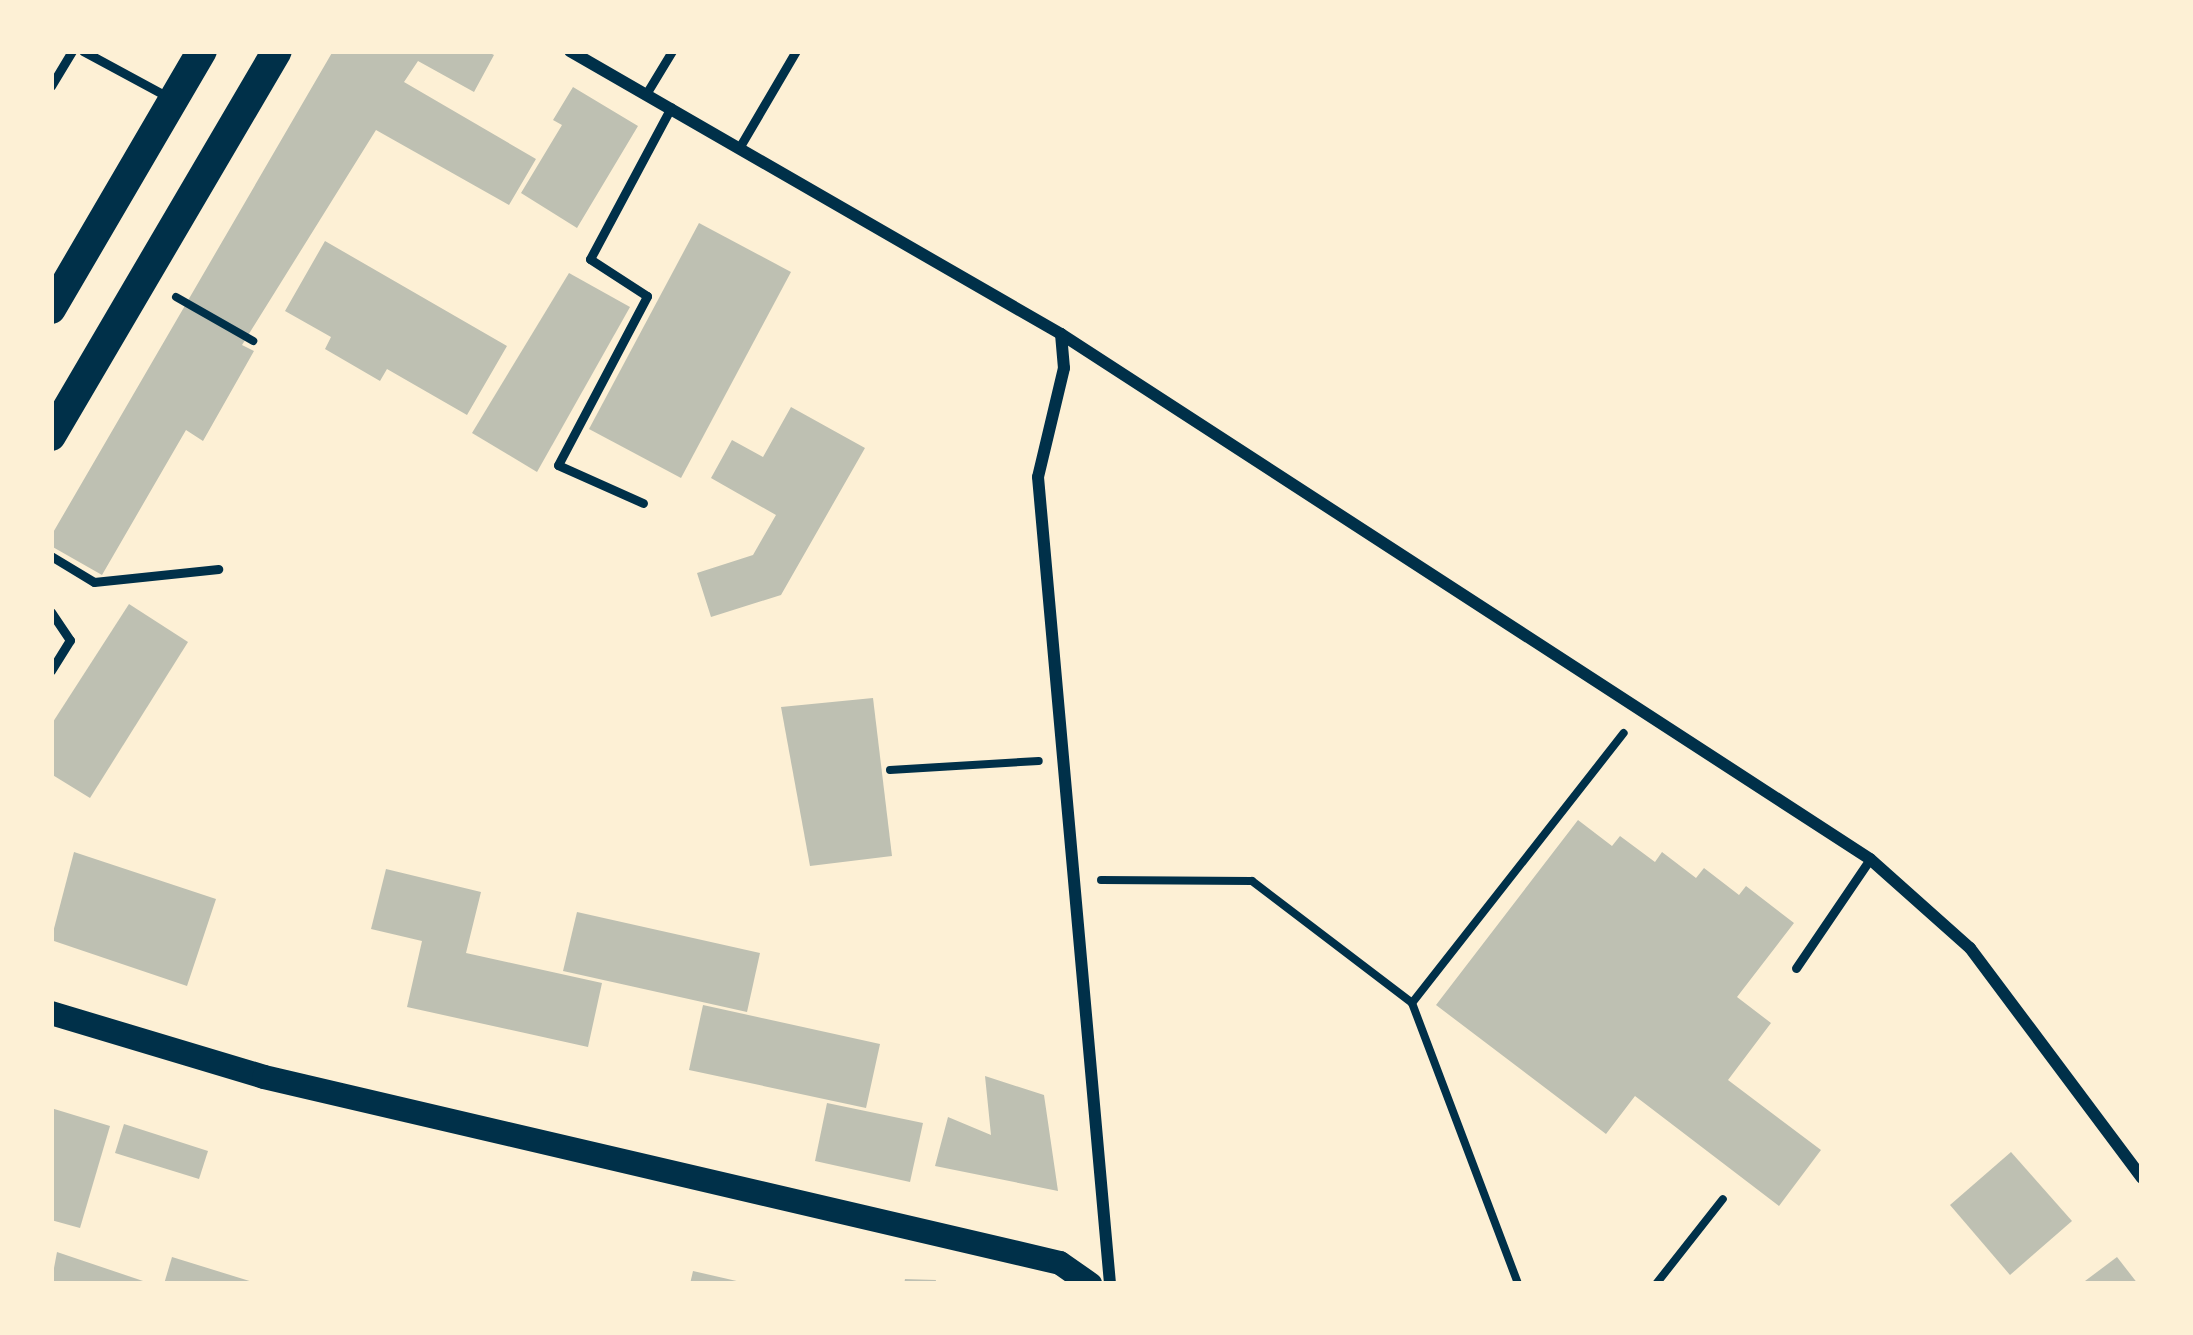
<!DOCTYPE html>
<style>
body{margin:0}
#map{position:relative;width:2193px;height:1335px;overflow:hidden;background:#fdf0d5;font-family:Quicksand,sans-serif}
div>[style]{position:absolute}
.building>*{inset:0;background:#bec0b2}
.path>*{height:8px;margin:-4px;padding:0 4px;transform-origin:4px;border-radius:4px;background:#003049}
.service>*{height:9px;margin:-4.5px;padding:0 4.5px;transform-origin:4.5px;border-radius:4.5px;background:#003049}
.minor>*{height:12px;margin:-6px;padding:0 6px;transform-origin:6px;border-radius:6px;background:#003049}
.secondary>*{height:24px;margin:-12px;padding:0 12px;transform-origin:12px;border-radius:12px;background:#003049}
.primary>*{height:30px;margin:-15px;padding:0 15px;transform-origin:15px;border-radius:15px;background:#003049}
span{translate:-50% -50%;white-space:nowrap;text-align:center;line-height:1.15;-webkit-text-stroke:10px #fdf0d5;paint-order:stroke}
.frame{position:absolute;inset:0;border:54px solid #fdf0d5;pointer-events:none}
</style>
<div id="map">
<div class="building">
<div style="clip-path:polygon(333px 51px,486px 51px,494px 55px,474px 92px,418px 61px,404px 82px,536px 159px,509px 205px,376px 130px,242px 345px,254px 351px,203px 441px,186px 430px,102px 575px,51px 546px,51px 536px)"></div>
<div style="clip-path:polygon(573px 87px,638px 126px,577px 228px,521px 193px,562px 125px,553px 120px)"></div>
<div style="clip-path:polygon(699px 223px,791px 272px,681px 478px,589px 429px)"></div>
<div style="clip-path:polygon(325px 241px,507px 346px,467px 415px,387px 369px,380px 381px,325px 349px,331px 337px,285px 311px)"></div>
<div style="clip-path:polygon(569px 273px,630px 307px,537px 472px,472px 433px)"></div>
<div style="clip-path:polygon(791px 407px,865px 448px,781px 595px,711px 617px,697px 573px,753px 555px,776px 515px,711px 478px,732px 440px,763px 457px)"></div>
<div style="clip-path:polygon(129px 604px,188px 642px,90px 798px,51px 774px,51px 725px)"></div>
<div style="clip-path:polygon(873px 698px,892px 856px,810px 866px,781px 707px)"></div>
<div style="clip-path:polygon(1578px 820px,1612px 846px,1620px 836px,1655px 862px,1662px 852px,1696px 878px,1704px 868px,1739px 895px,1746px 886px,1794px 923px,1737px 997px,1771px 1023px,1728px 1080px,1821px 1150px,1779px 1206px,1635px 1096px,1606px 1134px,1436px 1005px)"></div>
<div style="clip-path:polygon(74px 852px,216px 899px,187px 986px,51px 940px)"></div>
<div style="clip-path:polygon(386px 869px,481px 892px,466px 953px,602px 983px,588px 1047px,407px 1007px,422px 941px,371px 929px)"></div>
<div style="clip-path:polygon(577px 912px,760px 953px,747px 1012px,563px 971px)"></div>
<div style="clip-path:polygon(703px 1005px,880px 1044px,866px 1108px,689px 1070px)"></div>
<div style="clip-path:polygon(985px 1076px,1044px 1095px,1058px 1191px,935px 1166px,948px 1117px,991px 1135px)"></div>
<div style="clip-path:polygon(827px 1103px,923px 1123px,910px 1182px,815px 1161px)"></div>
<div style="clip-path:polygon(51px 1108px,110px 1126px,80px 1228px,51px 1220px)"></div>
<div style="clip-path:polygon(124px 1124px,208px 1151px,199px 1179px,115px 1153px)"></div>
<div style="clip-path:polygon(2011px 1152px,2072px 1221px,2010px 1275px,1950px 1205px)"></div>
<div style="clip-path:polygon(57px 1252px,149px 1283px,149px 1284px,51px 1284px)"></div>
<div style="clip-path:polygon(172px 1257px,256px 1283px,256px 1284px,164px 1284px)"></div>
<div style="clip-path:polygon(2117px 1257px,2138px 1284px,2081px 1284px)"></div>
<div style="clip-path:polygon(693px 1271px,741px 1282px,741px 1284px,690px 1284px)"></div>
<div style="clip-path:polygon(905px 1279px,936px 1280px,935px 1284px,904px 1284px)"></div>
</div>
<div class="path">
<div style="left:176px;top:297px;width:89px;rotate:29.7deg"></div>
<div style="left:890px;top:770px;width:149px;rotate:-3.5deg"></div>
<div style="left:1101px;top:880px;width:151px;rotate:0.4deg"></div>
<div style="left:1252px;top:881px;width:201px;rotate:37.3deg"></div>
<div style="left:1412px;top:1003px;width:300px;rotate:69.3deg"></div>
<div style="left:1412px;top:1003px;width:343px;rotate:-51.9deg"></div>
<div style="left:1656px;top:1284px;width:108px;rotate:-51.8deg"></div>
</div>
<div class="service">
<div style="left:83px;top:51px;width:97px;rotate:28.4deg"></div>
<div style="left:51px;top:86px;width:41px;rotate:-59deg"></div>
<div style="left:646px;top:94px;width:50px;rotate:-58.8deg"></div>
<div style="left:739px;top:148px;width:113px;rotate:-59.6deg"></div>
<div style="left:643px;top:503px;width:93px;rotate:-155.9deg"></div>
<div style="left:558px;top:465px;width:191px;rotate:-62.2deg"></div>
<div style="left:647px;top:296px;width:68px;rotate:-147deg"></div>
<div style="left:590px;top:259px;width:172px;rotate:-61.9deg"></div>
<div style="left:51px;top:556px;width:50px;rotate:31.2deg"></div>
<div style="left:94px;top:582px;width:125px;rotate:-6deg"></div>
<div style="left:51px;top:612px;width:34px;rotate:56deg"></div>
<div style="left:70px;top:640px;width:36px;rotate:122deg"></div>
<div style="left:1796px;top:968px;width:132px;rotate:-55.8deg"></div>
</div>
<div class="minor">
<div style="left:570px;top:51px;width:567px;rotate:29.96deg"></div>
<div style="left:1061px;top:334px;width:964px;rotate:32.98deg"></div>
<div style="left:1870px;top:859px;width:134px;rotate:41.7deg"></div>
<div style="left:1970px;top:948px;width:287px;rotate:53.2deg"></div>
<div style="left:1061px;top:334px;width:34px;rotate:85deg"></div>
<div style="left:1064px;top:368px;width:112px;rotate:103.4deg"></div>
<div style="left:1038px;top:477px;width:810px;rotate:84.9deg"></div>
</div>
<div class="secondary">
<div style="left:51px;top:1013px;width:222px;rotate:16.7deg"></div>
<div style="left:264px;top:1077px;width:817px;rotate:13.15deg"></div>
<div style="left:1060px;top:1263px;width:37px;rotate:35deg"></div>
</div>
<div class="primary">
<div style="left:51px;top:309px;width:299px;rotate:-59.7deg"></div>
<div style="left:51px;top:436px;width:446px;rotate:-59.6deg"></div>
</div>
<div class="frame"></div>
</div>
